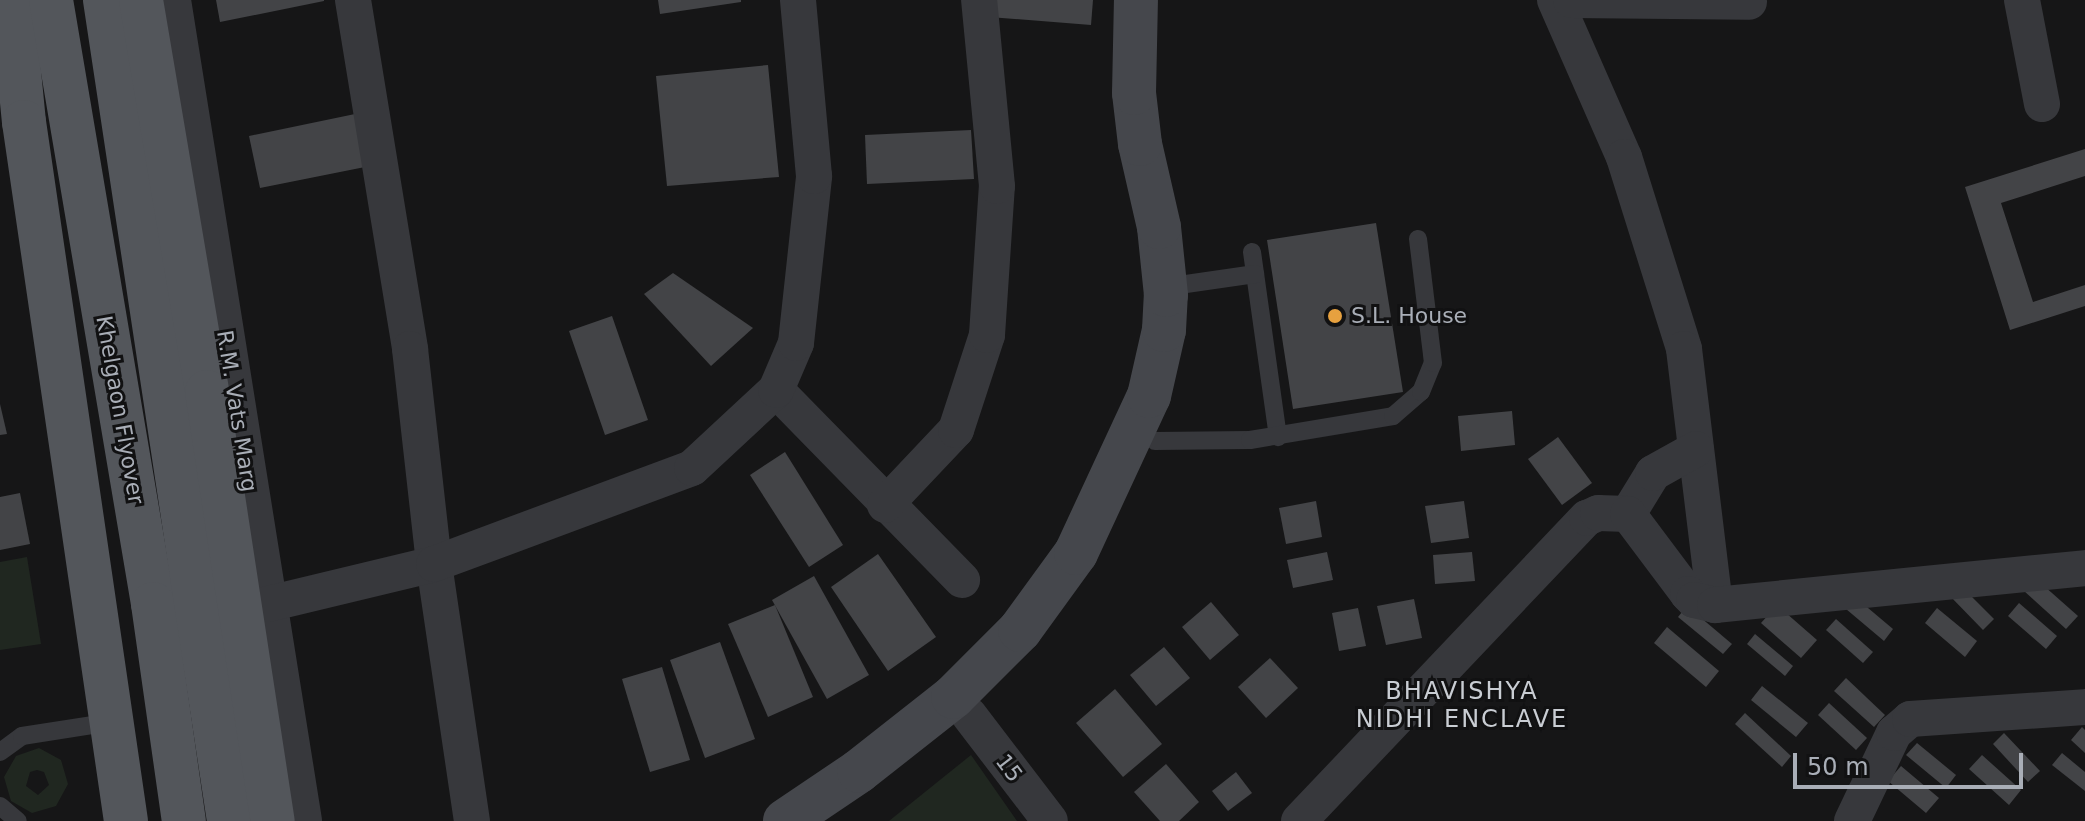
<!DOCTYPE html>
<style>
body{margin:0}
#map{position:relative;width:2085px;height:821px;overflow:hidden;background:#161617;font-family:"DejaVu Sans",sans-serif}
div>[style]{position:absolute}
.green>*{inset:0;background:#202720}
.building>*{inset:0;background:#434447}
.service>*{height:18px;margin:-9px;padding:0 9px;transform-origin:9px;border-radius:9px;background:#37383c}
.minor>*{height:36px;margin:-18px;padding:0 18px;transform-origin:18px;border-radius:18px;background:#37383c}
.secondary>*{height:44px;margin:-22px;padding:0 22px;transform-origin:22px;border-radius:22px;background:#45474c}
.primary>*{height:44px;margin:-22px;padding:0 22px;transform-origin:22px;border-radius:22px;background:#53565b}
.dots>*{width:22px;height:22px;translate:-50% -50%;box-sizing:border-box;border:4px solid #111112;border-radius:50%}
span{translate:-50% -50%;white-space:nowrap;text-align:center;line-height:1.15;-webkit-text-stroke:6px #111112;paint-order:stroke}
.poi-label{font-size:22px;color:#a9aeb7}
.left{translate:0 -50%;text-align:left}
.street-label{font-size:22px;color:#a9aeb7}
.neighbourhood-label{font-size:24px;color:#c9cdd3;letter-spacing:2px}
.scale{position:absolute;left:1793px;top:753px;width:230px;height:36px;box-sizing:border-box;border:4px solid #a9aeb7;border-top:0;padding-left:10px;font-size:24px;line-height:28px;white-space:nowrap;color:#a9aeb7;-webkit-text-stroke:6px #111112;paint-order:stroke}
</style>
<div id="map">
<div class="green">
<div style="clip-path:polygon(27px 557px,41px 644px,0 650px,0 562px)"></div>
<div style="clip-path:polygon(evenodd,39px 748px,61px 760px,68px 784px,56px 806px,32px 813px,11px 801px,4px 777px,16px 756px,39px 748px,37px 770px,44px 772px,49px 785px,38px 795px,26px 786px,30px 772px,37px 770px)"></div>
<div style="clip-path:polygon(971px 755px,1017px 821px,889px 821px)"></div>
</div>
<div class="building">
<div style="clip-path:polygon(216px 0,324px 0,324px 1px,220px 22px)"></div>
<div style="clip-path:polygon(658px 0,741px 0,741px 2px,660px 14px)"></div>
<div style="clip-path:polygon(990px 0,1093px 0,1091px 25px,989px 17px)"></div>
<div style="clip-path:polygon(768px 65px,779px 177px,667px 186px,656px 76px)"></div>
<div style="clip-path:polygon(355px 114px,365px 167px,260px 188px,249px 136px)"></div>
<div style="clip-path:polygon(971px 130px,974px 179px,867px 184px,865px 135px)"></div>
<div style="clip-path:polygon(2085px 149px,2085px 176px,2001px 203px,2033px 302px,2085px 285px,2085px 306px,2010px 330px,1965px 187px)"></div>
<div style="clip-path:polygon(1376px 223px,1403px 392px,1293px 409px,1267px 240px)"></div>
<div style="clip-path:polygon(673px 273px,753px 328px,711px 366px,644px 294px)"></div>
<div style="clip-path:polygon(612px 316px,648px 420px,605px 435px,569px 331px)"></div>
<div style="clip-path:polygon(0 404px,7px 434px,0 435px)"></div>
<div style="clip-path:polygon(1512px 411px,1515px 445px,1461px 451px,1458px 416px)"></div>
<div style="clip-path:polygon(1558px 437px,1592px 483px,1562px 505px,1528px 459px)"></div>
<div style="clip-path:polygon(785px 452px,843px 545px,809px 567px,750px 475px)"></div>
<div style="clip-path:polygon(20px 493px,30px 544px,0 550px,0 497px)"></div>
<div style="clip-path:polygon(1316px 501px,1322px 537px,1286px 544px,1279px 508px)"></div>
<div style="clip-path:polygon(1464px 501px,1469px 538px,1431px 543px,1425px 506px)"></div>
<div style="clip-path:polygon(1327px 552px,1333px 580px,1293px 588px,1287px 560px)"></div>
<div style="clip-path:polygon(1472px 552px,1475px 581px,1435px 584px,1433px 555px)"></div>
<div style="clip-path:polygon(878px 554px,936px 637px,888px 671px,831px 587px)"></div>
<div style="clip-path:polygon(814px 576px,869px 675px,827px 699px,772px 600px)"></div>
<div style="clip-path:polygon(2035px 578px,2078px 616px,2066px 629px,2024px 591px)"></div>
<div style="clip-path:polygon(1959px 584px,1994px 619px,1983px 630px,1949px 595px)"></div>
<div style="clip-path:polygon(1855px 597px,1893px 629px,1884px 641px,1846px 609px)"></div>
<div style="clip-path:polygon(1414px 599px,1422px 638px,1386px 645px,1377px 606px)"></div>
<div style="clip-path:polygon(1211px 602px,1239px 635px,1210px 660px,1182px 627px)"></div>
<div style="clip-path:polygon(2019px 603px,2057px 636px,2046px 649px,2008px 616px)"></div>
<div style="clip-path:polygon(775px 605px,813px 697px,768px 717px,728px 624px)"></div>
<div style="clip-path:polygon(1777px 605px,1817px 640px,1801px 658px,1761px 623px)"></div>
<div style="clip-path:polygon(1687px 606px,1732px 644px,1723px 654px,1678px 617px)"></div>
<div style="clip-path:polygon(1358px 608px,1366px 646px,1339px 651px,1332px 613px)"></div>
<div style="clip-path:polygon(1937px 608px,1977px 641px,1965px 657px,1925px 623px)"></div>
<div style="clip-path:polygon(1836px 619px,1873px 652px,1863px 663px,1826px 630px)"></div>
<div style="clip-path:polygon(1667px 627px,1719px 671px,1706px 687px,1654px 643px)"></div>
<div style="clip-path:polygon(1755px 634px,1793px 666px,1785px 676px,1747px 644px)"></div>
<div style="clip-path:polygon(720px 642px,755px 739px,705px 758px,670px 660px)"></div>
<div style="clip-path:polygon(1164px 647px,1190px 678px,1156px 706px,1130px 675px)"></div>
<div style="clip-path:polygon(1270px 658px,1298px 688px,1266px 718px,1238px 687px)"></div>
<div style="clip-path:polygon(662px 667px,690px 760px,650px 772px,622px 679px)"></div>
<div style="clip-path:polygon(1846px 678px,1885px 715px,1874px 727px,1834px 691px)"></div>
<div style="clip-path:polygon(1762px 686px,1808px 723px,1796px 737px,1751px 700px)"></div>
<div style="clip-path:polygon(1115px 689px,1162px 744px,1123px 777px,1076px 723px)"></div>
<div style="clip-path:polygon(1829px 703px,1867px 738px,1856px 750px,1818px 715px)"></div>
<div style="clip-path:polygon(1745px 713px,1791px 756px,1782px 767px,1735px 724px)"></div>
<div style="clip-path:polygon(2082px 727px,2085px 730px,2085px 753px,2071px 740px)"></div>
<div style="clip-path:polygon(2004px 733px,2040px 771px,2028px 782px,1993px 744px)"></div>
<div style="clip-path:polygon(1917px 743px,1956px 775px,1946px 788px,1906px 755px)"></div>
<div style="clip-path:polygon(2062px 753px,2085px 772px,2085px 791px,2052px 765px)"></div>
<div style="clip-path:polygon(1982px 755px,2021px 790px,2009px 805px,1969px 769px)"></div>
<div style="clip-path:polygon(1166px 764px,1199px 802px,1179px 821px,1160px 821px,1134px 792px)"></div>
<div style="clip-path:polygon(1901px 766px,1939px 798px,1926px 813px,1888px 781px)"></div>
<div style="clip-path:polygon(1236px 772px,1252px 793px,1228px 811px,1212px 791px)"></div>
</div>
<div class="service">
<div style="left:1252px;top:252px;width:187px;rotate:82deg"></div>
<div style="left:1186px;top:284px;width:70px;rotate:-8.2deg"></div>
<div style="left:1155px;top:441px;width:95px;rotate:-0.6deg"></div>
<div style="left:1250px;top:440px;width:145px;rotate:-9.5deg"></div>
<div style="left:1393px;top:416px;width:37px;rotate:-41deg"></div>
<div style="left:1421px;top:392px;width:31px;rotate:-68deg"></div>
<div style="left:1433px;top:363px;width:125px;rotate:-96.9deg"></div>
<div style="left:0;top:752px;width:27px;rotate:-36deg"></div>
<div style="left:22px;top:736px;width:90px;rotate:-8.9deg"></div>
<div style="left:0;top:806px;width:23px;rotate:40deg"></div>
</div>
<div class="minor">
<div style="left:173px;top:0;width:831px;rotate:80.93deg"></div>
<div style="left:353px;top:0;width:354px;rotate:80.7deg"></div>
<div style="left:410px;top:349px;width:216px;rotate:83.6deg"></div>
<div style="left:434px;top:564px;width:260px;rotate:81.6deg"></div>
<div style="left:1555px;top:0;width:171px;rotate:66.3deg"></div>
<div style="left:1624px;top:157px;width:201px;rotate:72.6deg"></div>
<div style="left:1684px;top:349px;width:258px;rotate:83.1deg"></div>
<div style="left:1571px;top:0;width:178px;rotate:0.6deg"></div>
<div style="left:2022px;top:0;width:106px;rotate:79.1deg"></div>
<div style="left:776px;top:390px;width:266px;rotate:45.6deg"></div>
<div style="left:885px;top:505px;width:103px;rotate:-46.6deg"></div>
<div style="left:956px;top:430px;width:100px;rotate:-71.9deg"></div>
<div style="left:987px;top:335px;width:149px;rotate:-86.2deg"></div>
<div style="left:997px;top:186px;width:187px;rotate:-95.5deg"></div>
<div style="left:1628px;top:514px;width:48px;rotate:-58.6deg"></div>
<div style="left:1653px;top:473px;width:49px;rotate:-29.2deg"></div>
<div style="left:268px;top:604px;width:171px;rotate:-13.5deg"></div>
<div style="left:434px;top:564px;width:275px;rotate:-20.4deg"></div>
<div style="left:692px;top:468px;width:115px;rotate:-42.9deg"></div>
<div style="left:776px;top:390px;width:51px;rotate:-66.9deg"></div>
<div style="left:796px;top:343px;width:168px;rotate:-83.8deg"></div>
<div style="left:814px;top:176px;width:177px;rotate:-95.2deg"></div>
<div style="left:969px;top:715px;width:133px;rotate:52.6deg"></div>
<div style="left:1299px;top:821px;width:418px;rotate:-46.5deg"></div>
<div style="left:1587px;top:518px;width:12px;rotate:-24deg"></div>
<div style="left:1598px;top:513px;width:30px;rotate:2deg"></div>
<div style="left:1628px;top:514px;width:100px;rotate:53.1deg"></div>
<div style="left:1688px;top:594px;width:8px;rotate:45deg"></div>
<div style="left:1694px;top:600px;width:22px;rotate:13deg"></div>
<div style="left:1715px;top:605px;width:372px;rotate:-5.7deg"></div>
<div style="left:1852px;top:821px;width:98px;rotate:-64.5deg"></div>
<div style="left:1894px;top:733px;width:21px;rotate:-41deg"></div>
<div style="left:1910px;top:719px;width:175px;rotate:-3.9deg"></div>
</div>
<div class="secondary">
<div style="left:785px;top:821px;width:89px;rotate:-34deg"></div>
<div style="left:859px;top:771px;width:120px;rotate:-38.2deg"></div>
<div style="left:953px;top:697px;width:95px;rotate:-45deg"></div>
<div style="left:1020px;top:630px;width:95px;rotate:-54deg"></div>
<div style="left:1076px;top:553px;width:173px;rotate:-65.1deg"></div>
<div style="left:1149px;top:396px;width:68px;rotate:-77.2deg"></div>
<div style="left:1164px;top:330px;width:35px;rotate:-87deg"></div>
<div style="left:1166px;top:295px;width:68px;rotate:-95.9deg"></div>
<div style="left:1159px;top:227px;width:85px;rotate:-102.9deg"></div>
<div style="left:1140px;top:144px;width:51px;rotate:-96.7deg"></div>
<div style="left:1134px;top:93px;width:93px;rotate:-88.8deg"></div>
</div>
<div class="primary">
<div style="left:12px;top:0;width:123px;rotate:84.4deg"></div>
<div style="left:24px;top:122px;width:706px;rotate:81.7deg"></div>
<div style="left:51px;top:0;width:613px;rotate:80.41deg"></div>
<div style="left:153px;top:604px;width:219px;rotate:81.9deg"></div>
<div style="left:105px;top:0;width:830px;rotate:81.41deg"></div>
<div style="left:141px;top:0;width:398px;rotate:80.4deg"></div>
<div style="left:207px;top:392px;width:434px;rotate:81.3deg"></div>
</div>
<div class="dots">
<div style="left:1335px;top:316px;background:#e7a13f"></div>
</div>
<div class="poi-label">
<span class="left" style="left:1351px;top:316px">S.L. House</span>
</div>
<div class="street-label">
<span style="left:120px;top:410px;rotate:80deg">Khelgaon Flyover</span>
<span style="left:237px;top:411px;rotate:81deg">R.M. Vats Marg</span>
<span style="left:1009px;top:768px;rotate:53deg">15</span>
</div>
<div class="neighbourhood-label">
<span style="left:1462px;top:706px">BHAVISHYA<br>NIDHI ENCLAVE</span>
</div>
<div class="scale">50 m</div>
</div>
